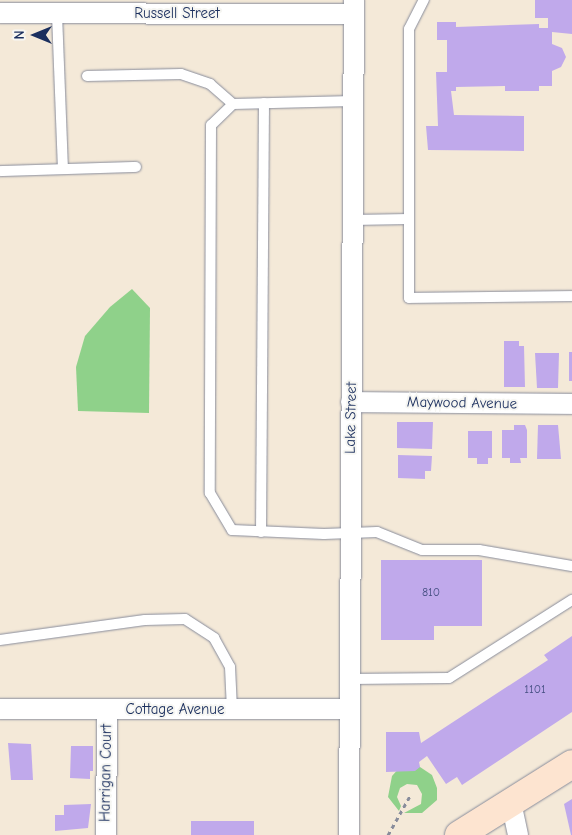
<!DOCTYPE html>
<style>
body{margin:0}
#map{position:relative;width:572px;height:835px;overflow:hidden;background:#f4e9d8;font-family:"Comic Neue",sans-serif}
div>[style]{position:absolute}
.green>*{inset:0;background:#8fd18a}
.building>*{inset:0;background:#c0a9eb}
.path>*{height:3px;margin-top:-1.5px;transform-origin:0;background:repeating-linear-gradient(90deg,#888c9b 0 4px,transparent 0 8px)}
.roads{filter:drop-shadow(0 0 1px #888c9b) drop-shadow(0 0 1px #888c9b)}
.lane>*{height:10px;margin:-5px;padding:0 5px;transform-origin:5px;border-radius:5px;background:#fff}
.street>*{height:20px;margin:-10px;padding:0 10px;transform-origin:10px;border-radius:10px;background:#fff}
.secondary>*{height:28px;margin:-14px;padding:0 14px;transform-origin:14px;border-radius:14px;background:#fde4d0}
span{translate:-50% -50%;white-space:nowrap;text-align:center;line-height:1.15;-webkit-text-stroke:4px #f6f6f2;paint-order:stroke}
.number-label{font-size:12px;color:#444e81}
.number-label span{-webkit-text-stroke-width:0}
.street-label{font-size:15px;color:#1b2f5e}
.north{position:absolute;left:10px;top:10px;width:50px;height:50px;-webkit-text-stroke:4px #f6f6f2;paint-order:stroke;rotate:270deg;font-size:14px;font-weight:700;line-height:20px;text-align:center;color:#1b2f5e}
.north::after{content:'';display:block;margin:auto;width:18px;height:22px;background:#1b2f5e;clip-path:polygon(50% 0,100% 100%,50% 72%,0 100%)}
</style>
<div id="map">
<div class="green">
<div style="clip-path:polygon(132px 289px,150px 308px,149px 413px,78px 411px,76px 367px,85px 336px,110px 307px)"></div>
<div style="clip-path:polygon(401px 766px,420px 767px,432px 775px,437px 788px,437px 800px,422px 813px,404px 813px,421px 804px,422px 794px,417px 785px,407px 784px,400px 788px,397px 797px,401px 806px,399px 811px,388px 797px,392px 776px)"></div>
</div>
<div class="building">
<div style="clip-path:polygon(535px 0,572px 0,572px 34px,552px 32px,552px 44px,562px 48px,566px 57px,561px 67px,552px 71px,552px 86px,539px 86px,539px 91px,505px 91px,505px 86px,456px 87px,456px 91px,451px 91px,454px 115px,524px 116px,524px 151px,428px 150px,426px 126px,438px 126px,436px 72px,447px 72px,447px 40px,437px 40px,437px 22px,456px 22px,456px 27px,539px 24px,539px 28px,548px 28px,548px 18px,535px 18px)"></div>
<div style="clip-path:polygon(504px 341px,519px 341px,519px 346px,524px 346px,525px 387px,504px 387px)"></div>
<div style="clip-path:polygon(569px 352px,572px 352px,572px 381px,569px 381px)"></div>
<div style="clip-path:polygon(535px 353px,559px 353px,558px 388px,537px 388px)"></div>
<div style="clip-path:polygon(397px 422px,433px 422px,432px 449px,397px 448px)"></div>
<div style="clip-path:polygon(514px 425px,525px 425px,527px 430px,527px 458px,520px 458px,521px 463px,510px 463px,510px 458px,502px 458px,502px 430px,514px 430px)"></div>
<div style="clip-path:polygon(538px 425px,558px 425px,561px 459px,537px 459px)"></div>
<div style="clip-path:polygon(468px 431px,492px 431px,492px 458px,488px 458px,488px 464px,477px 464px,477px 458px,468px 458px)"></div>
<div style="clip-path:polygon(398px 455px,432px 456px,431px 471px,425px 471px,425px 479px,398px 478px)"></div>
<div style="clip-path:polygon(381px 560px,482px 560px,482px 626px,434px 626px,434px 640px,381px 640px)"></div>
<div style="clip-path:polygon(572px 636px,572px 712px,462px 785px,457px 777px,446px 784px,427px 756px,419px 762px,420px 767px,415px 771px,386px 772px,386px 732px,419px 732px,421px 743px,548px 660px,544px 655px)"></div>
<div style="clip-path:polygon(8px 743px,31px 744px,33px 780px,11px 780px)"></div>
<div style="clip-path:polygon(71px 746px,93px 746px,93px 771px,90px 771px,90px 779px,70px 778px)"></div>
<div style="clip-path:polygon(572px 799px,572px 835px,571px 835px,564px 804px)"></div>
<div style="clip-path:polygon(91px 804px,88px 828px,55px 831px,55px 815px,64px 815px,64px 805px)"></div>
<div style="clip-path:polygon(191px 821px,254px 821px,254px 835px,191px 835px)"></div>
</div>
<div class="path">
<div style="left:388px;top:835px;width:45px;rotate:-60.6deg"></div>
</div>
<div class="roads">
<div class="lane">
<div style="left:57px;top:14px;width:154px;rotate:87.8deg"></div>
<div style="left:87px;top:76px;width:94px;rotate:-1.2deg"></div>
<div style="left:181px;top:74px;width:31px;rotate:19deg"></div>
<div style="left:210px;top:84px;width:30px;rotate:41deg"></div>
<div style="left:353px;top:101px;width:120px;rotate:178.6deg"></div>
<div style="left:233px;top:104px;width:30px;rotate:136deg"></div>
<div style="left:211px;top:125px;width:368px;rotate:90.2deg"></div>
<div style="left:210px;top:493px;width:43px;rotate:59.3deg"></div>
<div style="left:232px;top:530px;width:92px;rotate:2.5deg"></div>
<div style="left:324px;top:534px;width:53px;rotate:-2.2deg"></div>
<div style="left:377px;top:532px;width:48px;rotate:21.8deg"></div>
<div style="left:422px;top:550px;width:57px"></div>
<div style="left:479px;top:550px;width:94px;rotate:9.8deg"></div>
<div style="left:0;top:171px;width:136px;rotate:-1.7deg"></div>
<div style="left:409px;top:219px;width:190px;rotate:-90deg"></div>
<div style="left:409px;top:29px;width:33px;rotate:-63deg"></div>
<div style="left:352px;top:220px;width:57px;rotate:-1deg"></div>
<div style="left:409px;top:219px;width:79px;rotate:90deg"></div>
<div style="left:409px;top:298px;width:163px;rotate:-0.7deg"></div>
<div style="left:261px;top:532px;width:429px;rotate:-89.6deg"></div>
<div style="left:0;top:640px;width:146px;rotate:-7.9deg"></div>
<div style="left:145px;top:620px;width:40px;rotate:-1.4deg"></div>
<div style="left:185px;top:619px;width:35px;rotate:33deg"></div>
<div style="left:214px;top:638px;width:33px;rotate:61deg"></div>
<div style="left:230px;top:667px;width:43px;rotate:87.3deg"></div>
<div style="left:350px;top:679px;width:99px;rotate:-0.6deg"></div>
<div style="left:449px;top:678px;width:146px;rotate:-32.4deg"></div>
</div>
<div class="street">
<div style="left:0;top:13px;width:354px;rotate:0.2deg"></div>
<div style="left:351px;top:402px;width:221px;rotate:0.5deg"></div>
<div style="left:0;top:709px;width:349px"></div>
<div style="left:511px;top:802px;width:34px;rotate:78deg"></div>
<div style="left:106px;top:835px;width:125px;rotate:-89.5deg"></div>
<div style="left:349px;top:835px;width:835px;rotate:-89.66deg"></div>
</div>
<div class="secondary">
<div style="left:459px;top:835px;width:133px;rotate:-32.1deg"></div>
</div>
</div>
<div class="number-label">
<span style="left:431px;top:593px">810</span>
<span style="left:535px;top:690px">1101</span>
</div>
<div class="street-label">
<span style="left:177px;top:14px">Russell Street</span>
<span style="left:462px;top:403px;rotate:1deg">Maywood Avenue</span>
<span style="left:351px;top:418px;rotate:-89deg">Lake Street</span>
<span style="left:175px;top:710px">Cottage Avenue</span>
<span style="left:106px;top:773px;rotate:-89deg">Harrigan Court</span>
</div>
<div class="north">N</div>
</div>
